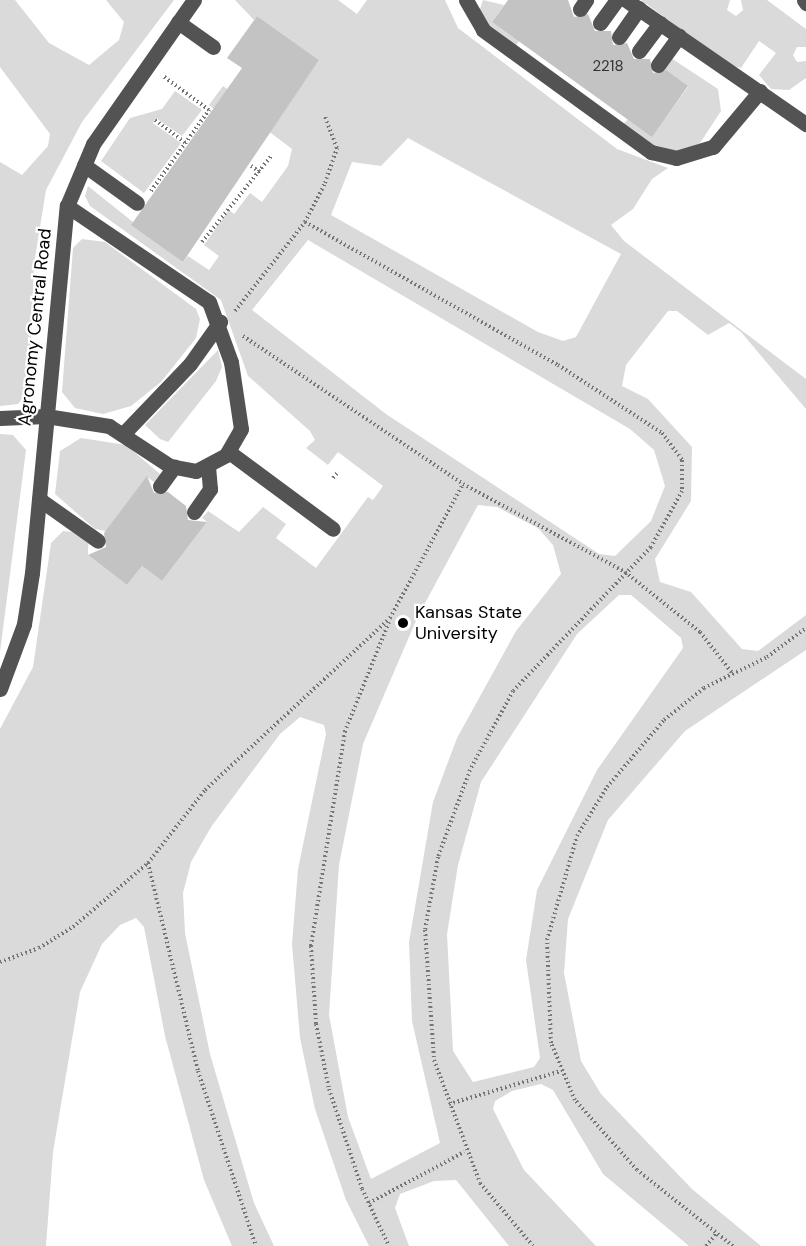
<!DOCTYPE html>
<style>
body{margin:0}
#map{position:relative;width:806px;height:1246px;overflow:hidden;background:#fff;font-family:"DM Sans",sans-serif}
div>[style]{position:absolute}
.green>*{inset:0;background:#dadada}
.building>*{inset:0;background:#c3c3c3}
.path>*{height:4px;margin-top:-2px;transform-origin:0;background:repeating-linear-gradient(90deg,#757575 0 1.5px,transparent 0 4.5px)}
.minor>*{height:15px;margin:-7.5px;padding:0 7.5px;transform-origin:7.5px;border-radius:7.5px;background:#535353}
.dots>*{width:16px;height:16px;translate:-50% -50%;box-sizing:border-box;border:3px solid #fff;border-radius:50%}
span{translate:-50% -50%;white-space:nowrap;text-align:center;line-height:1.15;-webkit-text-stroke:4.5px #fff;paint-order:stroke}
.number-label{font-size:15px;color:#313131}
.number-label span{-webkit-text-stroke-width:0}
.street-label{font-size:18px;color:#000}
.poi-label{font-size:18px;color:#000}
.left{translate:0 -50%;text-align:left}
</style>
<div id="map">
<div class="green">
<div style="clip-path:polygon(0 0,15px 0,49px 43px,89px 65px,119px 40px,124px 22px,106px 0,174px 0,82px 122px,46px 190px,34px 264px,29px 391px,18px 404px,0 406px,0 162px,22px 175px,48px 146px,50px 134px,0 67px)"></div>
<div style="clip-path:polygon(evenodd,235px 0,338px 0,357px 14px,367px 0,445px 0,458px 28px,617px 149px,668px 168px,652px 179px,633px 209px,611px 225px,624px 241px,806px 379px,806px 409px,741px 332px,729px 323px,708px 335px,677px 311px,668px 311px,626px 365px,622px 386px,648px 399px,692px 447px,691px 501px,655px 559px,660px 582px,691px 592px,742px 649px,758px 651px,806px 615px,806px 650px,685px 731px,608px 820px,568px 919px,564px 973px,581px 1061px,601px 1094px,692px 1189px,761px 1246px,689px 1246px,603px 1174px,553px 1090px,541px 1084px,512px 1091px,495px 1101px,493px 1109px,524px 1170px,596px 1246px,509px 1246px,456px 1180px,434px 1181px,400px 1194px,395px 1208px,409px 1246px,369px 1246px,346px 1200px,315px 1109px,300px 1038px,292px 944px,298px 869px,326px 734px,324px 725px,300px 717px,280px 734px,211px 827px,191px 862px,183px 893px,185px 933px,210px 1054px,254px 1203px,274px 1246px,232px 1246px,204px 1180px,165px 1036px,144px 927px,136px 918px,120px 925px,102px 944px,80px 992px,53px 1152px,46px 1246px,0 1246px,0 729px,33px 667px,51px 543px,63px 531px,72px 532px,88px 543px,88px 555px,127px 585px,142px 566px,162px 581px,207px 522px,202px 518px,208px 511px,239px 532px,263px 507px,286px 524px,276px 538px,316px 568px,368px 497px,373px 500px,383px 486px,338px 452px,328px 465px,306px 448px,315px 440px,310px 431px,248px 376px,221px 300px,90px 206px,85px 196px,88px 186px,183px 262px,188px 256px,209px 270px,219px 256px,204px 245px,229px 210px,234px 214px,250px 193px,262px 202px,288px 166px,292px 149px,223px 97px,214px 109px,209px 105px,223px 86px,275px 123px,319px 60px,257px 16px,254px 20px,235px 0,408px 138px,621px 254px,576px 337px,563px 341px,538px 332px,331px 215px,352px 162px,381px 166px,408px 138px,235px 0,308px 240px,630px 429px,654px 450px,665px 486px,651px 521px,615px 556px,599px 554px,386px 414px,252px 310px,308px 240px,235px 0,478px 505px,497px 507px,538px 528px,553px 545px,561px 574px,516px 631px,457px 738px,433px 802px,409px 942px,412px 1021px,440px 1143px,371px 1179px,348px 1117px,329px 1015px,339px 865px,363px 744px,418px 616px,478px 505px,235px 0,619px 595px,631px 595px,644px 606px,681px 638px,683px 648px,597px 770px,537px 890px,526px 960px,540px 1058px,534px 1067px,473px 1082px,453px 1051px,447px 934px,458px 865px,481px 782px,577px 634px,619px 595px)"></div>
<div style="clip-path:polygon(483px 0,504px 5px,492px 22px,519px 41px,514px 49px,476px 21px)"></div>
<div style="clip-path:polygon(641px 0,730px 0,727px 10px,736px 16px,743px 10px,741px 0,767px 0,806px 29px,806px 47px,797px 47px,793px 55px,797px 62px,806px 61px,806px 78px,789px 90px,771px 89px,759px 75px,776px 53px,759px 41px,741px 68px,730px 65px)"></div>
<div style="clip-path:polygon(671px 58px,718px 89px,721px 111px,700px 143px,686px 150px,654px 151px,622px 125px,628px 119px,652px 136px,688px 87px,664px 69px)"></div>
<div style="clip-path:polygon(175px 91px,202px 110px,182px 136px,156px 118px,153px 123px,181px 143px,144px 193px,101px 161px,130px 118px,162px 109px)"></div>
<div style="clip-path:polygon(82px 239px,105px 242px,196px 309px,200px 319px,196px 338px,161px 382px,131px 406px,103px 414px,75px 408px,62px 392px,73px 248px)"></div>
<div style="clip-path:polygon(218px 350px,222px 367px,216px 381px,168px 442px,160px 439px,145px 425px)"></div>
<div style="clip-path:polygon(0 434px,13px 435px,26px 450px,0 652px)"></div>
<div style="clip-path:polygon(81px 438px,126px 445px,160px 474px,154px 482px,147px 477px,106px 531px,95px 529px,55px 494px,60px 451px)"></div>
</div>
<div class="building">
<div style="clip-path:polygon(508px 0,568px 0,574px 17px,588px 14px,595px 31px,611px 31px,613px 45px,627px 43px,634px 59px,650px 59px,653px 73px,666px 70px,688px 86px,652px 137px,492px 22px)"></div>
<div style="clip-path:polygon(257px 16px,319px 60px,183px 262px,131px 225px,242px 68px,227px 58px)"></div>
<div style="clip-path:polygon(147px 476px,154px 493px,168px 492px,186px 506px,188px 520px,207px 522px,162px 581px,142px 566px,127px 585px,88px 555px,106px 547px,104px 533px)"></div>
</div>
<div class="path">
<div style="left:155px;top:120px;width:39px;rotate:37deg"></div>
<div style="left:251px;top:166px;width:11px;rotate:34deg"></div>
<div style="left:151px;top:191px;width:100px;rotate:-54.4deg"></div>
<div style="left:209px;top:110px;width:57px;rotate:-143.5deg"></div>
<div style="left:305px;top:222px;width:291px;rotate:29.5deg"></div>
<div style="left:558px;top:365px;width:124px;rotate:33.2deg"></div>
<div style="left:662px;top:433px;width:34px;rotate:53deg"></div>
<div style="left:682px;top:460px;width:31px;rotate:90deg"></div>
<div style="left:682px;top:491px;width:64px;rotate:119deg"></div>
<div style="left:651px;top:547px;width:199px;rotate:133.8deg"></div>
<div style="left:513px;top:691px;width:90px;rotate:118.6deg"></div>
<div style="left:470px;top:770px;width:93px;rotate:110.2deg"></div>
<div style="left:438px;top:857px;width:74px;rotate:100.1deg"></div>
<div style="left:425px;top:930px;width:130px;rotate:86deg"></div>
<div style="left:434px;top:1060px;width:131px;rotate:69.5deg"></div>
<div style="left:480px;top:1183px;width:82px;rotate:49.9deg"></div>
<div style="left:202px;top:242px;width:112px;rotate:-51.2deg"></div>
<div style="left:235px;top:311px;width:113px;rotate:-51.8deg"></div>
<div style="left:305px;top:222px;width:44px;rotate:-62.9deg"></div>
<div style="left:325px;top:183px;width:37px;rotate:-71deg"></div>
<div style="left:337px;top:148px;width:34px;rotate:-111deg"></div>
<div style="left:243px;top:336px;width:265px;rotate:33.9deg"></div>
<div style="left:463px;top:484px;width:184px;rotate:28.5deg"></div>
<div style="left:625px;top:572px;width:96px;rotate:38.7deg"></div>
<div style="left:700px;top:632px;width:53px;rotate:51.8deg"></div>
<div style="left:333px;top:478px;width:6px;rotate:-51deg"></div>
<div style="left:389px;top:622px;width:118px;rotate:112deg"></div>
<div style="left:345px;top:731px;width:218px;rotate:99deg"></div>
<div style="left:311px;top:946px;width:78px;rotate:86.3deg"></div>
<div style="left:316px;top:1024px;width:66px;rotate:78.7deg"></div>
<div style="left:329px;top:1089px;width:105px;rotate:71.7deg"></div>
<div style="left:362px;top:1189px;width:63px;rotate:64.7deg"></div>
<div style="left:148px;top:863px;width:214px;rotate:76.5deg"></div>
<div style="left:198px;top:1071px;width:184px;rotate:71.7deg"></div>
<div style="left:0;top:962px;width:41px;rotate:-19.7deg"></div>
<div style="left:39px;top:948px;width:40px;rotate:-32deg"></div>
<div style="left:73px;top:927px;width:99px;rotate:-40.5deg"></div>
<div style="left:148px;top:863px;width:93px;rotate:-52deg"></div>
<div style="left:205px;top:790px;width:253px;rotate:-42.9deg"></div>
<div style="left:390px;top:618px;width:153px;rotate:-61.4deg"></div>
<div style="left:449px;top:1104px;width:117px;rotate:-16.4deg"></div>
<div style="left:369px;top:1203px;width:108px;rotate:-28.2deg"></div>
<div style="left:706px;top:1246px;width:17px;rotate:-50deg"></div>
<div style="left:733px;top:1246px;width:122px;rotate:-141.6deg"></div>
<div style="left:637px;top:1170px;width:94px;rotate:-131.5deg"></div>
<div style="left:575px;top:1100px;width:62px;rotate:-112.8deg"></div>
<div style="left:551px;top:1043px;width:103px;rotate:-92.2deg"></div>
<div style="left:547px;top:940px;width:108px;rotate:-73.9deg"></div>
<div style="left:577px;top:836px;width:57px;rotate:-58.5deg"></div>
<div style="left:607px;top:787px;width:88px;rotate:-49.6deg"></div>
<div style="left:664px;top:720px;width:51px;rotate:-38.7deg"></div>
<div style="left:704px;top:688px;width:70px;rotate:-26.2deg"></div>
<div style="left:767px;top:657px;width:49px;rotate:-36.6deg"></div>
</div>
<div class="minor">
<div style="left:466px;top:0;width:34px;rotate:60deg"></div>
<div style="left:483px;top:30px;width:208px;rotate:36deg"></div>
<div style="left:651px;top:152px;width:26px;rotate:13deg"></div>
<div style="left:676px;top:158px;width:39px;rotate:-17deg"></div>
<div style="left:713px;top:147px;width:73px;rotate:-50deg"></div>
<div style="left:626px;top:0;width:219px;rotate:34.6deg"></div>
<div style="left:804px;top:0;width:4px;rotate:56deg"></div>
<div style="left:580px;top:9px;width:11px;rotate:-56deg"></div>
<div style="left:178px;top:22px;width:43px;rotate:35.5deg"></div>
<div style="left:600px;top:23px;width:29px;rotate:-54deg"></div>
<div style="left:619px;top:37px;width:35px;rotate:-55deg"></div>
<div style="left:639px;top:51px;width:35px;rotate:-53deg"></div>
<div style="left:658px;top:65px;width:36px;rotate:-54deg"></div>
<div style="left:84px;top:165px;width:65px;rotate:35.6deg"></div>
<div style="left:0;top:418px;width:46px;rotate:-2.5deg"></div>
<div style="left:46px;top:416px;width:64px;rotate:9deg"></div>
<div style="left:109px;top:426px;width:73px;rotate:33.3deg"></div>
<div style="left:170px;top:466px;width:26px;rotate:11deg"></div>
<div style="left:196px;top:471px;width:34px;rotate:-28deg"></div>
<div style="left:226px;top:455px;width:30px;rotate:-60deg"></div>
<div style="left:241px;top:429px;width:68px;rotate:-98.5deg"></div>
<div style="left:231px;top:362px;width:64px;rotate:-110.1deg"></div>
<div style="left:209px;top:302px;width:171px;rotate:-145.9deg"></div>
<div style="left:124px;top:433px;width:95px;rotate:-46.3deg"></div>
<div style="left:190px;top:364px;width:52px;rotate:-54.5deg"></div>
<div style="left:229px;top:452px;width:129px;rotate:36.5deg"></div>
<div style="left:160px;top:486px;width:24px;rotate:-54deg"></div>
<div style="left:39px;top:499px;width:72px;rotate:35.4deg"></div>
<div style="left:194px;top:512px;width:28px;rotate:-55deg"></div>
<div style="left:210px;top:489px;width:22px;rotate:-95deg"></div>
<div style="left:0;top:689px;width:69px;rotate:-69.7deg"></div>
<div style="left:24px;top:624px;width:52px;rotate:-81.1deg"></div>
<div style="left:32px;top:573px;width:369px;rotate:-84.6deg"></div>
<div style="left:67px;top:206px;width:67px;rotate:-67.2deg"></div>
<div style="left:93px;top:144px;width:176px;rotate:-55deg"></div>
</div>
<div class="dots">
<div style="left:403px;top:623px;background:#000"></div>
</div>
<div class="number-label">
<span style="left:608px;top:67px">2218</span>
</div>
<div class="street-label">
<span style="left:35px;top:327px;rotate:-84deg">Agronomy Central Road</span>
</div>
<div class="poi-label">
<span class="left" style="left:415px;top:623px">Kansas State<br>University</span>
</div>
</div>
